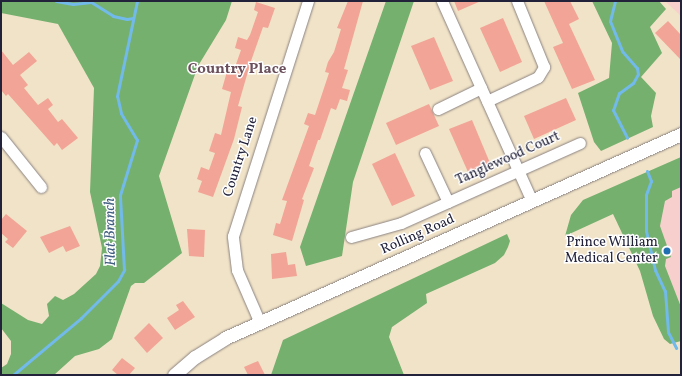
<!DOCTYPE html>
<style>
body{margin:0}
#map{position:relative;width:682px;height:376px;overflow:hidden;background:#f1e3c7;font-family:Vollkorn,serif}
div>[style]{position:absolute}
.built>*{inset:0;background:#f7d0cd}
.forest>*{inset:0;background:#75b06f}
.stream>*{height:3px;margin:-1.5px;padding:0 1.5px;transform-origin:1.5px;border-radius:1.5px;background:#72baea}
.building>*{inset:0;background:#f2a496}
.roads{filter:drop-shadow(0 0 1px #8a8281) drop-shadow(0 0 1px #8a8281)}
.minor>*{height:11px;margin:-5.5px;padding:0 5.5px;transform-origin:5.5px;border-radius:5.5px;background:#fff}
.tertiary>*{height:13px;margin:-6.5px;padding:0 6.5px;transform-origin:6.5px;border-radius:6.5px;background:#fff}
.dots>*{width:11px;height:11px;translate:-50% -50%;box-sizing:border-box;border:2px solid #fff;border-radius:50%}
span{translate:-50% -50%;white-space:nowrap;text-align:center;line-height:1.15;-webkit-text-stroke:3px #fff;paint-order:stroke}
.street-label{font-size:14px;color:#22223b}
.poi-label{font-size:14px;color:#22223b}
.right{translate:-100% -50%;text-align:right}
.neighbourhood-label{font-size:15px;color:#6b505b;font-weight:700}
.water-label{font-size:15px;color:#425f81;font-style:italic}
.frame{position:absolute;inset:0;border:2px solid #22223b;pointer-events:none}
</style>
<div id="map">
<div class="built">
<div style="clip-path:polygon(665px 1px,681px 1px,681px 16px)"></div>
<div style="clip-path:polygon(681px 160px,681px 315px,625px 186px)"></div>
</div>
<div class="forest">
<div style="clip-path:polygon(1px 1px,232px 1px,226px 20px,198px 66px,159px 176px,182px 253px,144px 283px,135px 283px,131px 286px,112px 339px,99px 349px,75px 356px,54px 375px,1px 375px,1px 368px,7px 364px,11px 354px,11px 341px,1px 328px,1px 303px,28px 320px,42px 324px,49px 316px,47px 304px,55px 296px,63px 300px,74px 294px,96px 274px,100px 266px,102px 248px,90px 192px,94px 88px,58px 24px,1px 13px)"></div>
<div style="clip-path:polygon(386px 1px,414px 1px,353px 182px,342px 256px,306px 266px,300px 247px)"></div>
<div style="clip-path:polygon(592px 1px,659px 1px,666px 9px,650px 27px,662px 53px,641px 77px,656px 93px,651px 116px,653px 127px,601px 151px,594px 142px,578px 93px,609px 78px,612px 43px)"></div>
<div style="clip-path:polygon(681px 157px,681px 187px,672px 191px,672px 197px,665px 201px,660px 226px,671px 257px,666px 259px,665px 266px,681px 307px,681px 341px,670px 344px,664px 339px,653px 316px,640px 271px,613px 214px,565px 236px,571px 215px,583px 200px)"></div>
<div style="clip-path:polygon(507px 234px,510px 241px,508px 247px,504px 255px,495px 263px,426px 294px,427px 303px,392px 327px,389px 337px,404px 375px,271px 375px,283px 340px)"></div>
</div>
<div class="stream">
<div style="left:56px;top:1px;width:17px;rotate:10deg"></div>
<div style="left:73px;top:4px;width:18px;rotate:-6deg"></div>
<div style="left:91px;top:2px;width:26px;rotate:32deg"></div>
<div style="left:113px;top:16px;width:14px;rotate:12deg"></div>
<div style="left:127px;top:19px;width:6px;rotate:-9deg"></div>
<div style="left:615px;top:1px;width:21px;rotate:104deg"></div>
<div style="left:610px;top:21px;width:32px;rotate:68deg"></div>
<div style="left:622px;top:51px;width:23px;rotate:49deg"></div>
<div style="left:637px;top:68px;width:6px;rotate:81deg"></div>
<div style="left:638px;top:74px;width:10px;rotate:119deg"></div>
<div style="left:633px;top:83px;width:17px;rotate:144deg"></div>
<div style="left:619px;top:93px;width:18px;rotate:109deg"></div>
<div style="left:613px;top:110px;width:31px;rotate:63deg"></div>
<div style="left:647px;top:171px;width:11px;rotate:68deg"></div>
<div style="left:651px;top:181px;width:15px;rotate:110deg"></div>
<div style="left:646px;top:195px;width:36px;rotate:90deg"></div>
<div style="left:646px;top:231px;width:40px;rotate:77deg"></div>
<div style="left:655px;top:270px;width:23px;rotate:65deg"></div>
<div style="left:665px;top:291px;width:41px;rotate:85.8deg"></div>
<div style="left:668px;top:332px;width:18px;rotate:63deg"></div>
<div style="left:13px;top:375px;width:89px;rotate:-40deg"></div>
<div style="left:81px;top:318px;width:52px;rotate:-45deg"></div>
<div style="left:118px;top:281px;width:13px;rotate:-61deg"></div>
<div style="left:124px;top:270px;width:75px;rotate:-93.1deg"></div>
<div style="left:120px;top:195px;width:58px;rotate:-72.8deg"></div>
<div style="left:137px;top:140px;width:31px;rotate:-121deg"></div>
<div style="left:121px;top:113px;width:17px;rotate:-103deg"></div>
<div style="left:117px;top:96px;width:97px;rotate:-78.1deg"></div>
</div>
<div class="building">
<div style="clip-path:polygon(348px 1px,363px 1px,344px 69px,348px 70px,342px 88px,350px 90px,347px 101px,340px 99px,336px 110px,331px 108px,320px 140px,318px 140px,309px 166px,314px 168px,302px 199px,304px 200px,292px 241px,273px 235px,276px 223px,280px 224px,287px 201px,282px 200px,309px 126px,304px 124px,308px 113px,315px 115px,329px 73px,325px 72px,328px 62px,334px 52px,341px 29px,337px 28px)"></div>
<div style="clip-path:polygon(454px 1px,481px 1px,458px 11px)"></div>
<div style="clip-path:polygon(544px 1px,570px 1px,579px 19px,569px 24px,595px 80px,572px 89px,553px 47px,563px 43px)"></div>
<div style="clip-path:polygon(256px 2px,275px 8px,268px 28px,263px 27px,251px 61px,238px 106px,242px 107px,234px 139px,213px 197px,198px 192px,202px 181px,197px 179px,201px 167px,209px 170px,215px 153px,209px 151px,215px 133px,221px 135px,231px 92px,222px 89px,228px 68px,234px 70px,241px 50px,235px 48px,238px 37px,247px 40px,250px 35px,258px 12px,254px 10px)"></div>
<div style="clip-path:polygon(503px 18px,522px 62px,500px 72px,480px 28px)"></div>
<div style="clip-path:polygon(668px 21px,681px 35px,681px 60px,655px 33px)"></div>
<div style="clip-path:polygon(434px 37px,453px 81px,430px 90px,411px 46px)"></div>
<div style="clip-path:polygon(1px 50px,13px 65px,29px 52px,37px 61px,20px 75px,28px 85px,24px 88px,38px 105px,48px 98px,53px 105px,48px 109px,58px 122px,62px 119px,78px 138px,62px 150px,57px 143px,54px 146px,8px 94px,6px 96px,1px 90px)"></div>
<div style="clip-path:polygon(566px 98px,576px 120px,534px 139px,524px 116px)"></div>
<div style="clip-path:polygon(429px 104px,439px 126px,396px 145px,386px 123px)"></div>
<div style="clip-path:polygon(472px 120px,490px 163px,468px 172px,449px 129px)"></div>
<div style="clip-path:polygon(395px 153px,415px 196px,392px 206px,372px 164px)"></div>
<div style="clip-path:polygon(6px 214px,27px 231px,13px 248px,5px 242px,8px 239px,1px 233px,1px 220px)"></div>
<div style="clip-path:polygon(70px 226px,80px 246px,66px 252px,63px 246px,49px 253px,40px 237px)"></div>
<div style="clip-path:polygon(187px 229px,205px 230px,204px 257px,189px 256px)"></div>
<div style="clip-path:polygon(286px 252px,288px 265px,295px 264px,297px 276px,272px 279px,271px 254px)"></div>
<div style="clip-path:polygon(183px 301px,195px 317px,175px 330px,167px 318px,179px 310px,176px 305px)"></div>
<div style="clip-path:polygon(149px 323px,163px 338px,147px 353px,134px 338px)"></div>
<div style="clip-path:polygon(122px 358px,135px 368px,129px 375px,118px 375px,112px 370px)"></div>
<div style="clip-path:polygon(258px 361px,265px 375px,248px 375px,244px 367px)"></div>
</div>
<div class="roads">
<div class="minor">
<div style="left:442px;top:1px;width:219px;rotate:65.8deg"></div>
<div style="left:487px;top:101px;width:56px;rotate:-25.2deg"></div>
<div style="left:538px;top:77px;width:12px;rotate:-59deg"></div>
<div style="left:544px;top:67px;width:71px;rotate:-112.2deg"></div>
<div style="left:438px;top:109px;width:48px;rotate:-26deg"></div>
<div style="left:1px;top:137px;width:64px;rotate:51.3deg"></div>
<div style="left:425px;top:153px;width:54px;rotate:64.9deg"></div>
<div style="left:351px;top:237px;width:52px;rotate:-15.6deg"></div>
<div style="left:401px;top:223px;width:196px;rotate:-24.1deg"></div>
<div style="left:260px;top:323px;width:58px;rotate:-113.5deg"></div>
<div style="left:237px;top:270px;width:34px;rotate:-97deg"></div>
<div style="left:233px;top:236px;width:247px;rotate:-72.3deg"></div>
</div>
<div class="tertiary">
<div style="left:174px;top:375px;width:28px;rotate:-41deg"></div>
<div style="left:195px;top:357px;width:36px;rotate:-32deg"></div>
<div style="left:225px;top:338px;width:500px;rotate:-24.1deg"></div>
</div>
</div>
<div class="dots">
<div style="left:667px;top:251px;background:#1f6fb2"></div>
</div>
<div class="street-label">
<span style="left:241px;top:157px;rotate:-72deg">Country Lane</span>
<span style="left:508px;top:159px;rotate:-24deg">Tanglewood Court</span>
<span style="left:418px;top:235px;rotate:-24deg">Rolling Road</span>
</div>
<div class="poi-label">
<span class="right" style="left:658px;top:251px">Prince William<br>Medical Center</span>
</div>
<div class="neighbourhood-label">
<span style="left:237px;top:70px">Country Place</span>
</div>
<div class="water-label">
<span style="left:111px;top:232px;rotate:-91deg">Flat Branch</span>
</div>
<div class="frame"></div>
</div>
